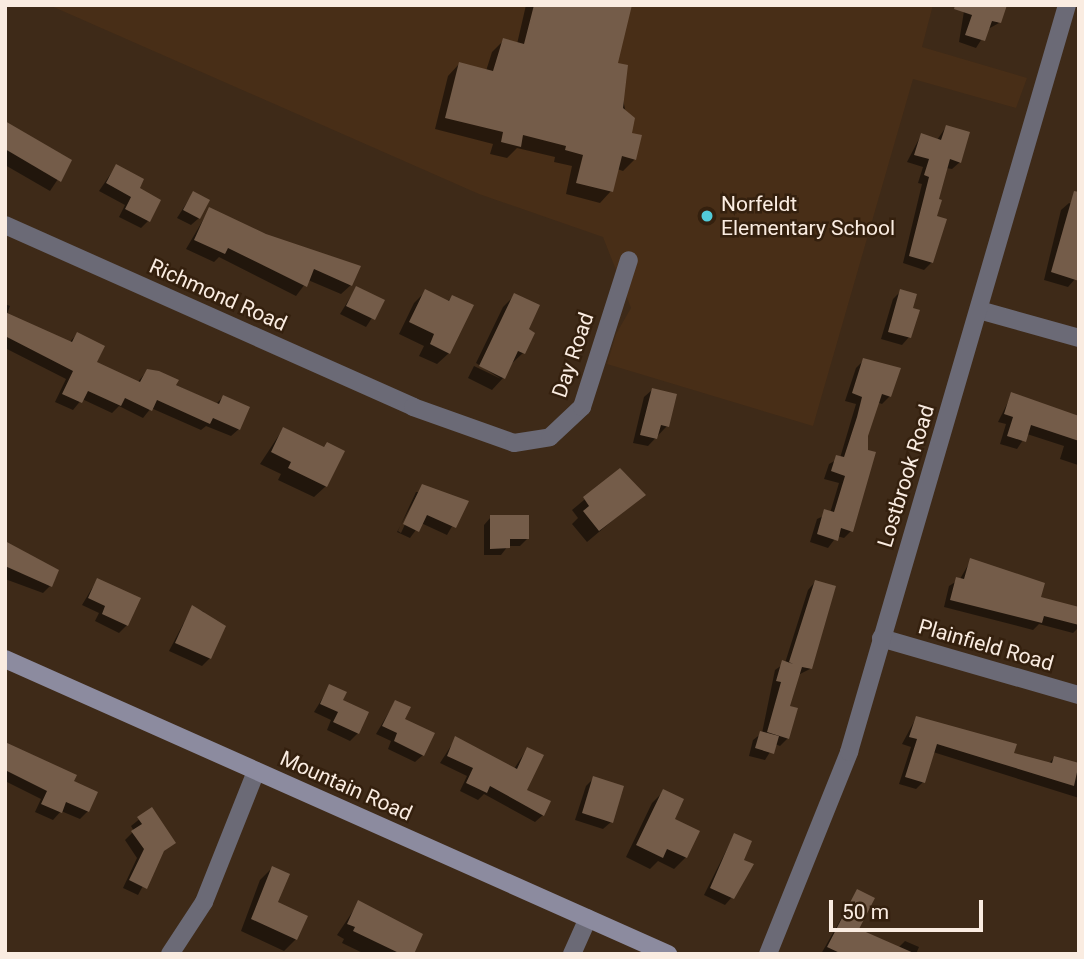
<!DOCTYPE html>
<style>
body{margin:0}
#map{position:relative;width:1084px;height:959px;overflow:hidden;background:#3e2a18;font-family:Roboto,sans-serif}
div>[style]{position:absolute}
.built>*{inset:0;background:#482e17}
.shadow>*{inset:0;background:#0007}
.building>*{inset:0;background:#745c49}
.street>*{height:18px;margin:-9px;padding:0 9px;transform-origin:9px;border-radius:9px;background:#6b6a76}
.secondary>*{height:18px;margin:-9px;padding:0 9px;transform-origin:9px;border-radius:9px;background:#8c8b9f}
.dots>*{width:19px;height:19px;translate:-50% -50%;box-sizing:border-box;border:4px solid #34200e;border-radius:50%}
span{translate:-50% -50%;white-space:nowrap;text-align:center;line-height:1.15;-webkit-text-stroke:5px #34200e;paint-order:stroke}
.poi-label{font-size:21px;color:#faece1}
.left{translate:0 -50%;text-align:left}
.street-label{font-size:21px;color:#faece1}
.frame{position:absolute;inset:0;border:7px solid #faece1;pointer-events:none}
.scale{position:absolute;left:829px;top:900px;width:154px;height:32px;box-sizing:border-box;border:4px solid #faece1;border-top:0;padding-left:9px;font-size:21px;line-height:24px;white-space:nowrap;color:#faece1;-webkit-text-stroke:5px #34200e;paint-order:stroke}
</style>
<div id="map">
<div class="built">
<div style="clip-path:polygon(49px 5px,933px 5px,922px 47px,1027px 78px,1016px 108px,913px 79px,813px 426px,607px 364px,616px 334px,631px 308px,603px 237px,479px 194px)"></div>
</div>
<div class="shadow">
<div style="clip-path:polygon(526px 5px,630px 5px,616px 64px,635px 159px,623px 171px,617px 169px,611px 191px,600px 203px,566px 194px,572px 166px,554px 162px,555px 157px,517px 148px,507px 158px,490px 154px,493px 144px,435px 129px,448px 76px,459px 64px,486px 71px,492px 52px,504px 40px,517px 44px)"></div>
<div style="clip-path:polygon(965px 5px,999px 23px,988px 29px,976px 48px,959px 42px)"></div>
<div style="clip-path:polygon(5px 123px,70px 161px,50px 191px,5px 165px)"></div>
<div style="clip-path:polygon(946px 127px,960px 162px,952px 169px,946px 168px,936px 200px,932px 262px,924px 270px,903px 263px,922px 184px,918px 183px,923px 167px,907px 162px,921px 135px,937px 140px)"></div>
<div style="clip-path:polygon(116px 166px,137px 189px,148px 221px,141px 228px,119px 217px,125px 205px,99px 191px)"></div>
<div style="clip-path:polygon(193px 193px,199px 218px,191px 225px,177px 218px)"></div>
<div style="clip-path:polygon(1069px 203px,1079px 206px,1075px 279px,1068px 287px,1044px 280px,1061px 210px)"></div>
<div style="clip-path:polygon(209px 210px,351px 285px,341px 294px,308px 280px,296px 296px,219px 257px,214px 262px,186px 249px)"></div>
<div style="clip-path:polygon(356px 288px,383px 301px,366px 327px,340px 314px)"></div>
<div style="clip-path:polygon(901px 291px,910px 309px,909px 337px,902px 345px,881px 339px,893px 299px)"></div>
<div style="clip-path:polygon(425px 292px,447px 302px,452px 297px,449px 353px,437px 364px,419px 356px,424px 346px,399px 334px,414px 303px)"></div>
<div style="clip-path:polygon(515px 295px,526px 330px,533px 333px,523px 353px,510px 365px,503px 378px,492px 390px,468px 378px,474px 366px,501px 379px,476px 363px,503px 307px)"></div>
<div style="clip-path:polygon(5px 304px,10px 306px,7px 314px,69px 343px,77px 334px,95px 362px,137px 383px,147px 371px,216px 404px,223px 397px,239px 429px,231px 436px,206px 426px,201px 430px,151px 408px,143px 418px,119px 406px,112px 413px,82px 399px,73px 410px,55px 402px,66px 379px,5px 348px)"></div>
<div style="clip-path:polygon(864px 360px,890px 396px,882px 404px,877px 402px,867px 436px,851px 531px,844px 538px,837px 536px,828px 548px,810px 542px,817px 519px,830px 513px,839px 483px,824px 479px,829px 464px,840px 458px,856px 404px,845px 401px,856px 368px)"></div>
<div style="clip-path:polygon(652px 390px,667px 426px,648px 446px,633px 443px,644px 397px)"></div>
<div style="clip-path:polygon(1012px 394px,1079px 417px,1078px 465px,1060px 459px,1064px 446px,1027px 434px,1017px 449px,1000px 444px,1006px 424px,998px 422px)"></div>
<div style="clip-path:polygon(283px 429px,323px 448px,327px 444px,326px 486px,314px 497px,278px 480px,281px 474px,260px 464px)"></div>
<div style="clip-path:polygon(620px 470px,643px 495px,587px 542px,572px 524px,578px 518px,572px 510px)"></div>
<div style="clip-path:polygon(evenodd,422px 486px,466px 502px,447px 535px,421px 523px,410px 538px,397px 532px,422px 486px,416px 492px,420px 492px,401px 533px,398px 531px,416px 492px)"></div>
<div style="clip-path:polygon(491px 517px,528px 538px,520px 546px,508px 546px,501px 555px,484px 555px,484px 525px)"></div>
<div style="clip-path:polygon(5px 541px,50px 586px,43px 593px,5px 579px)"></div>
<div style="clip-path:polygon(971px 560px,1038px 598px,1079px 609px,1079px 627px,1073px 633px,1039px 624px,1033px 630px,944px 607px,949px 586px,960px 579px)"></div>
<div style="clip-path:polygon(97px 580px,127px 625px,119px 633px,95px 621px,99px 613px,82px 605px)"></div>
<div style="clip-path:polygon(815px 582px,810px 669px,798px 675px,788px 707px,788px 738px,780px 746px,775px 744px,765px 760px,749px 756px,753px 740px,762px 733px,775px 670px,785px 663px,808px 590px)"></div>
<div style="clip-path:polygon(192px 607px,204px 612px,210px 658px,202px 666px,169px 651px)"></div>
<div style="clip-path:polygon(330px 686px,358px 733px,350px 741px,327px 730px,331px 720px,314px 712px)"></div>
<div style="clip-path:polygon(395px 702px,423px 755px,415px 762px,388px 749px,391px 741px,376px 734px)"></div>
<div style="clip-path:polygon(916px 718px,1012px 754px,1048px 764px,1054px 758px,1079px 765px,1079px 798px,933px 752px,923px 782px,916px 789px,899px 784px,911px 747px,902px 744px)"></div>
<div style="clip-path:polygon(456px 738px,514px 769px,527px 749px,525px 791px,543px 815px,535px 822px,484px 794px,478px 800px,460px 791px,467px 776px,440px 763px)"></div>
<div style="clip-path:polygon(5px 750px,72px 782px,88px 811px,80px 819px,61px 811px,53px 820px,35px 812px,41px 799px,5px 781px)"></div>
<div style="clip-path:polygon(594px 778px,611px 822px,603px 829px,575px 820px,586px 786px)"></div>
<div style="clip-path:polygon(664px 791px,686px 857px,674px 869px,658px 861px,650px 869px,626px 857px,652px 803px)"></div>
<div style="clip-path:polygon(152px 809px,174px 842px,161px 853px,138px 895px,123px 888px,137px 858px,125px 840px,134px 831px,131px 826px)"></div>
<div style="clip-path:polygon(734px 835px,742px 861px,732px 897px,725px 905px,704px 895px)"></div>
<div style="clip-path:polygon(272px 868px,276px 903px,296px 939px,284px 951px,241px 931px,260px 880px)"></div>
<div style="clip-path:polygon(857px 891px,857px 930px,898px 948px,905px 941px,919px 947px,916px 954px,821px 954px)"></div>
<div style="clip-path:polygon(359px 902px,412px 954px,365px 954px,342px 943px,344px 939px,337px 935px)"></div>
</div>
<div class="building">
<div style="clip-path:polygon(534px 5px,632px 5px,618px 63px,628px 65px,623px 108px,635px 118px,632px 133px,642px 135px,636px 160px,622px 156px,613px 192px,576px 183px,583px 155px,565px 150px,566px 146px,523px 135px,521px 147px,501px 142px,503px 132px,445px 118px,459px 62px,493px 71px,503px 38px,524px 44px)"></div>
<div style="clip-path:polygon(955px 5px,1007px 5px,1001px 23px,992px 21px,985px 41px,965px 35px,972px 15px,954px 9px)"></div>
<div style="clip-path:polygon(5px 121px,72px 160px,61px 182px,5px 149px)"></div>
<div style="clip-path:polygon(946px 125px,970px 132px,961px 163px,950px 159px,939px 199px,942px 200px,937px 216px,947px 219px,933px 263px,909px 256px,929px 177px,924px 175px,929px 159px,914px 155px,921px 133px,941px 140px)"></div>
<div style="clip-path:polygon(116px 164px,144px 179px,140px 188px,161px 200px,150px 222px,125px 209px,131px 197px,106px 183px)"></div>
<div style="clip-path:polygon(193px 191px,210px 200px,200px 219px,183px 210px)"></div>
<div style="clip-path:polygon(1074px 191px,1079px 192px,1079px 281px,1051px 272px)"></div>
<div style="clip-path:polygon(209px 207px,266px 234px,361px 266px,352px 286px,314px 269px,307px 287px,228px 248px,225px 254px,194px 240px)"></div>
<div style="clip-path:polygon(356px 286px,385px 300px,375px 320px,346px 306px)"></div>
<div style="clip-path:polygon(425px 289px,449px 301px,452px 295px,474px 305px,450px 354px,430px 344px,434px 334px,409px 322px)"></div>
<div style="clip-path:polygon(900px 289px,917px 294px,913px 308px,920px 310px,911px 338px,888px 332px)"></div>
<div style="clip-path:polygon(514px 293px,540px 305px,529px 329px,535px 333px,525px 354px,518px 351px,505px 379px,479px 366px)"></div>
<div style="clip-path:polygon(5px 312px,72px 342px,77px 332px,105px 346px,97px 362px,140px 382px,147px 369px,159px 371px,179px 380px,176px 385px,219px 404px,223px 395px,250px 407px,240px 430px,213px 418px,210px 424px,157px 400px,152px 411px,125px 398px,121px 406px,88px 391px,82px 403px,62px 394px,73px 371px,5px 336px)"></div>
<div style="clip-path:polygon(863px 358px,901px 368px,891px 397px,882px 394px,868px 436px,868px 450px,876px 452px,853px 532px,841px 528px,838px 541px,817px 534px,824px 509px,834px 512px,845px 476px,831px 471px,836px 455px,844px 457px,857px 417px,862px 397px,852px 393px)"></div>
<div style="clip-path:polygon(652px 388px,677px 394px,669px 427px,661px 425px,657px 439px,640px 435px)"></div>
<div style="clip-path:polygon(1011px 392px,1079px 416px,1079px 441px,1031px 425px,1026px 442px,1007px 436px,1013px 417px,1004px 414px)"></div>
<div style="clip-path:polygon(283px 427px,324px 447px,327px 442px,345px 451px,327px 487px,288px 468px,291px 462px,271px 452px)"></div>
<div style="clip-path:polygon(620px 468px,646px 495px,599px 531px,583px 511px,589px 506px,583px 497px)"></div>
<div style="clip-path:polygon(422px 484px,469px 501px,456px 528px,427px 515px,419px 532px,403px 524px)"></div>
<div style="clip-path:polygon(490px 515px,529px 515px,529px 539px,510px 539px,510px 548px,490px 549px)"></div>
<div style="clip-path:polygon(5px 541px,59px 570px,52px 587px,5px 566px)"></div>
<div style="clip-path:polygon(970px 558px,1045px 583px,1041px 597px,1079px 607px,1079px 625px,1044px 616px,1042px 623px,950px 600px,956px 577px,964px 579px)"></div>
<div style="clip-path:polygon(97px 578px,141px 598px,128px 626px,102px 614px,105px 606px,88px 598px)"></div>
<div style="clip-path:polygon(815px 580px,836px 586px,812px 669px,802px 667px,790px 706px,798px 708px,789px 739px,767px 732px,781px 682px,776px 681px,782px 660px,793px 664px,789px 662px)"></div>
<div style="clip-path:polygon(192px 605px,226px 626px,211px 659px,175px 643px)"></div>
<div style="clip-path:polygon(329px 684px,347px 692px,343px 700px,369px 712px,359px 734px,333px 722px,338px 712px,320px 704px)"></div>
<div style="clip-path:polygon(395px 700px,411px 707px,405px 719px,435px 733px,424px 756px,394px 741px,397px 733px,382px 726px)"></div>
<div style="clip-path:polygon(916px 716px,1017px 744px,1014px 753px,1052px 763px,1054px 756px,1079px 763px,1074px 786px,937px 744px,925px 783px,905px 777px,917px 739px,909px 737px)"></div>
<div style="clip-path:polygon(760px 731px,779px 736px,774px 754px,755px 748px)"></div>
<div style="clip-path:polygon(455px 736px,517px 769px,527px 747px,544px 755px,527px 790px,551px 801px,544px 816px,490px 786px,487px 793px,466px 783px,473px 768px,447px 756px)"></div>
<div style="clip-path:polygon(5px 742px,77px 775px,74px 781px,98px 792px,89px 812px,66px 802px,62px 813px,41px 804px,47px 791px,5px 770px)"></div>
<div style="clip-path:polygon(593px 776px,624px 786px,613px 823px,582px 813px)"></div>
<div style="clip-path:polygon(663px 789px,684px 799px,675px 819px,700px 831px,687px 858px,667px 849px,663px 858px,636px 845px)"></div>
<div style="clip-path:polygon(152px 807px,176px 843px,164px 851px,147px 889px,129px 880px,144px 849px,131px 831px,142px 824px,137px 817px)"></div>
<div style="clip-path:polygon(734px 833px,752px 841px,744px 860px,754px 864px,734px 899px,710px 888px)"></div>
<div style="clip-path:polygon(272px 866px,290px 874px,278px 902px,308px 916px,297px 940px,251px 919px)"></div>
<div style="clip-path:polygon(857px 889px,875px 898px,859px 929px,916px 954px,842px 954px,827px 947px)"></div>
<div style="clip-path:polygon(358px 900px,423px 934px,414px 954px,401px 954px,353px 931px,355px 927px,347px 924px)"></div>
</div>
<div class="street">
<div style="left:5px;top:225px;width:447px;rotate:24deg"></div>
<div style="left:413px;top:407px;width:107px;rotate:19.6deg"></div>
<div style="left:514px;top:443px;width:36px;rotate:-9deg"></div>
<div style="left:550px;top:437px;width:44px;rotate:-43.2deg"></div>
<div style="left:582px;top:407px;width:154px;rotate:-72.3deg"></div>
<div style="left:979px;top:310px;width:104px;rotate:15.6deg"></div>
<div style="left:881px;top:638px;width:206px;rotate:16.1deg"></div>
<div style="left:170px;top:954px;width:62px;rotate:-56.8deg"></div>
<div style="left:204px;top:902px;width:141px;rotate:-68.3deg"></div>
<div style="left:572px;top:954px;width:39px;rotate:-66deg"></div>
<div style="left:768px;top:954px;width:218px;rotate:-68.1deg"></div>
<div style="left:849px;top:752px;width:778px;rotate:-73.73deg"></div>
</div>
<div class="secondary">
<div style="left:5px;top:659px;width:726px;rotate:23.99deg"></div>
</div>
<div class="dots">
<div style="left:707px;top:216px;background:#52cbd9"></div>
</div>
<div class="poi-label">
<span class="left" style="left:721px;top:216px">Norfeldt<br>Elementary School</span>
</div>
<div class="street-label">
<span style="left:218px;top:295px;rotate:24deg">Richmond Road</span>
<span style="left:573px;top:355px;rotate:-71deg">Day Road</span>
<span style="left:906px;top:476px;rotate:-73deg">Lostbrook Road</span>
<span style="left:986px;top:645px;rotate:16deg">Plainfield Road</span>
<span style="left:346px;top:786px;rotate:24deg">Mountain Road</span>
</div>
<div class="frame"></div>
<div class="scale">50 m</div>
</div>
